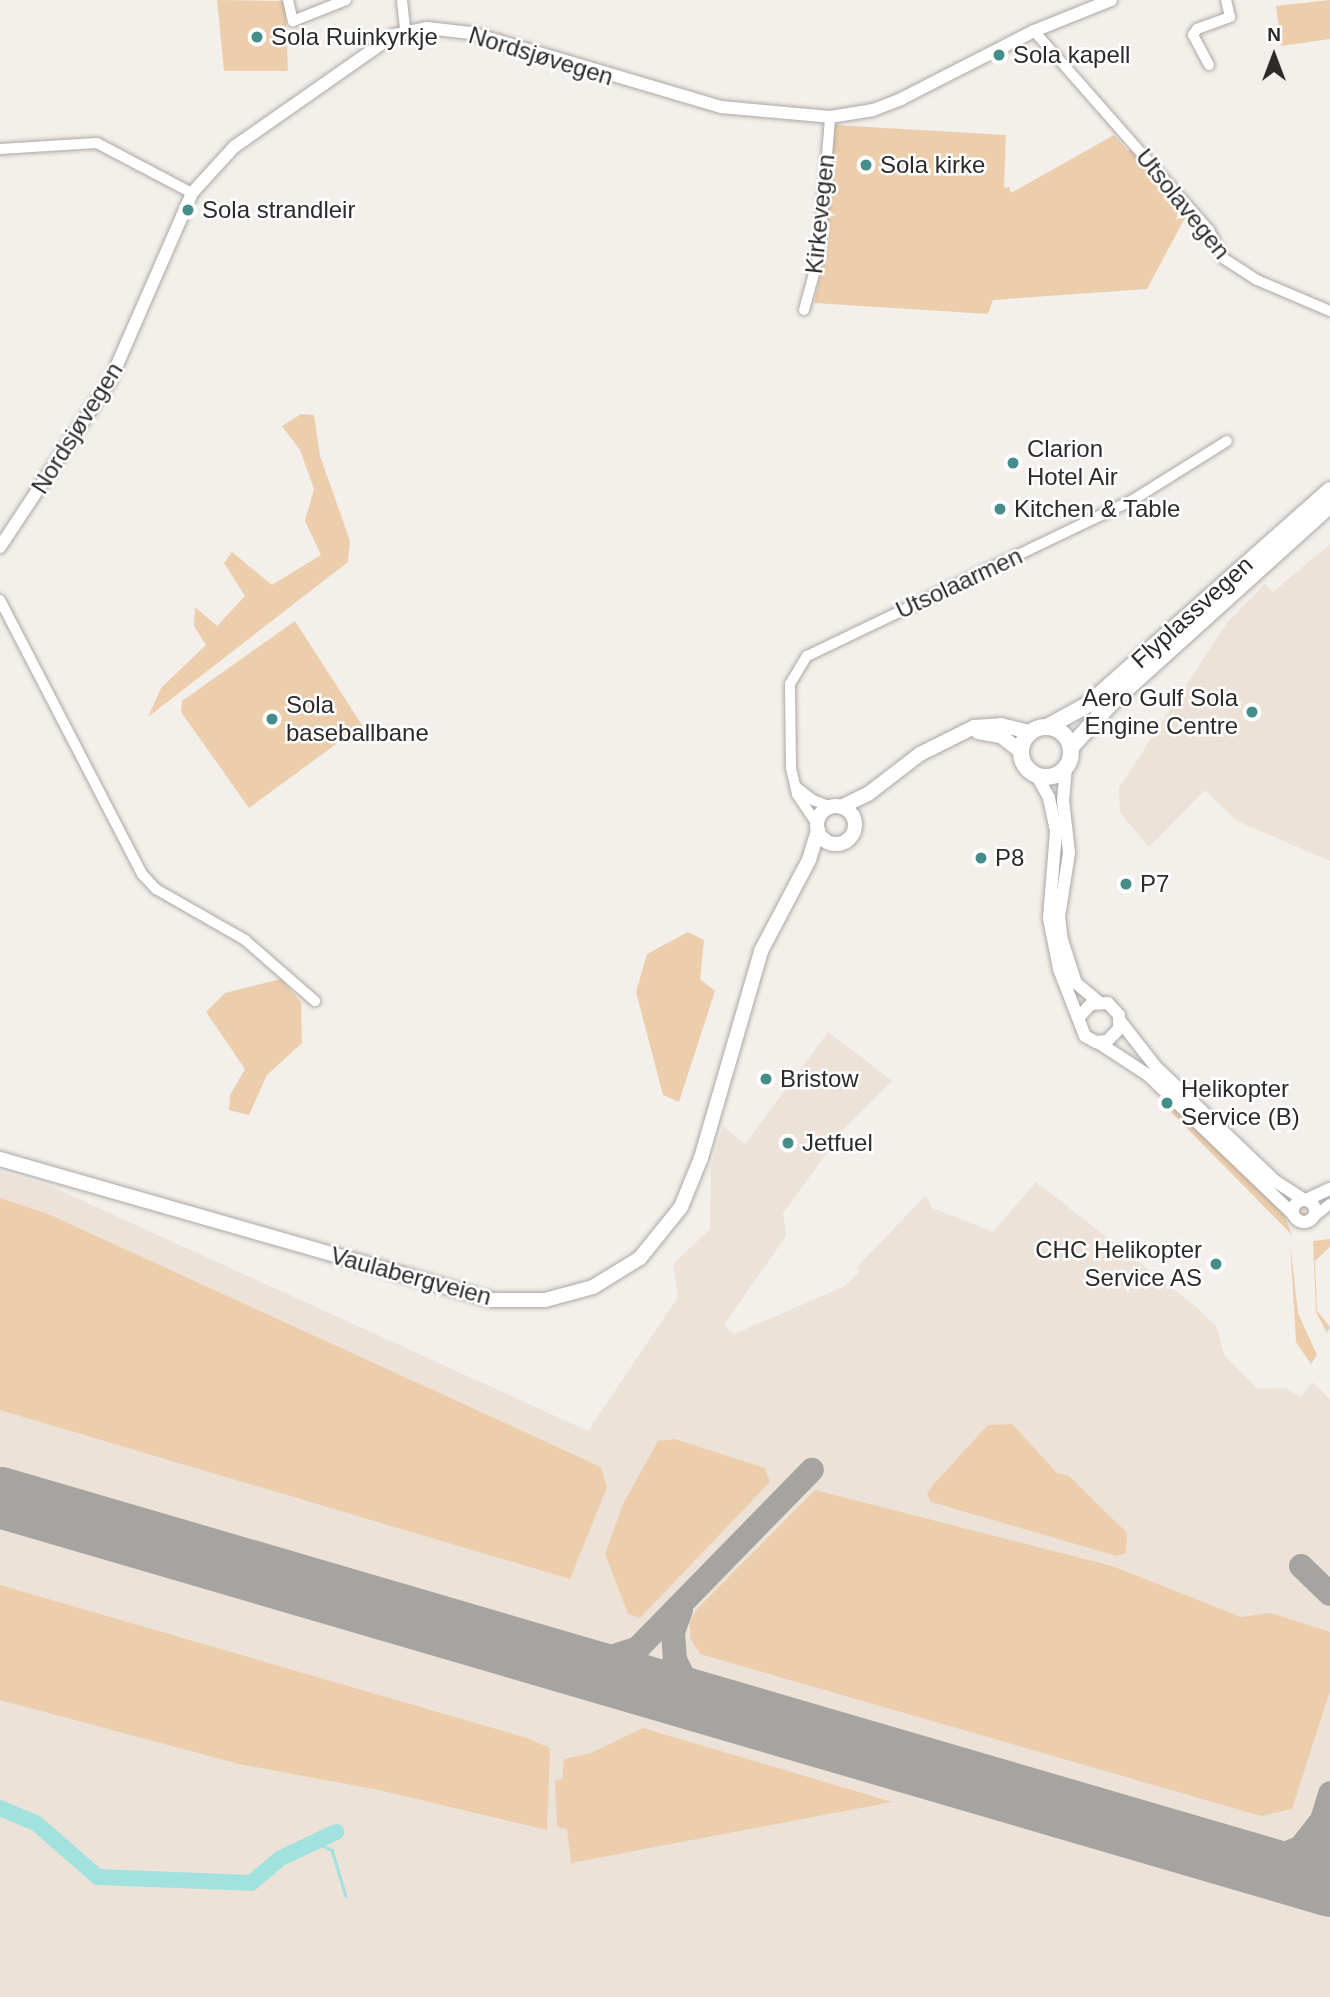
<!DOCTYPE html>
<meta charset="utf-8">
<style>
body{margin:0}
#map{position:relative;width:1330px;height:1997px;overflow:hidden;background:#f3efea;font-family:Helvetica,sans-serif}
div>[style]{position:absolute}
.built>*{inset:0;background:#ece2d8}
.green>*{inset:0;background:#edceac}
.stream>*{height:2.5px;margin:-1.25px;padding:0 1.25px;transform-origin:1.25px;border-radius:1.25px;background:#a1e1de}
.river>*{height:16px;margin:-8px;padding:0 8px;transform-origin:8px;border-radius:8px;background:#a1e1de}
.taxiway>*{height:24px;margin:-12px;padding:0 12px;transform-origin:12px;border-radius:12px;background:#a6a4a0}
.runway>*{height:61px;margin:-30.5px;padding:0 30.5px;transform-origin:30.5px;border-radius:30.5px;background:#a6a4a0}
.roads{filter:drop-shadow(0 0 2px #ada8a4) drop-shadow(0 0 2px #ada8a4)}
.minor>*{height:10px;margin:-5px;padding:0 5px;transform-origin:5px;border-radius:5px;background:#fff}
.tertiary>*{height:12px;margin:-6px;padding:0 6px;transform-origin:6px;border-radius:6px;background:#fff}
.tertiary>.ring{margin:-6px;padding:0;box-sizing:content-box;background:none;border:12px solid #fff;border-radius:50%}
.secondary>*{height:14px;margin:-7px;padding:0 7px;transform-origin:7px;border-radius:7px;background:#fff}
.secondary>.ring{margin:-7px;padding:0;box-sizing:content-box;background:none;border:14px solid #fff;border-radius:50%}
.trunk>*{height:16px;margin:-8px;padding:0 8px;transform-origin:8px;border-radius:8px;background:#fff}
.trunk>.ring{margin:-8px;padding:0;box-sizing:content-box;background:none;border:16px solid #fff;border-radius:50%}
.dots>*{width:19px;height:19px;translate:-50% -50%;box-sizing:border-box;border:4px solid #fff;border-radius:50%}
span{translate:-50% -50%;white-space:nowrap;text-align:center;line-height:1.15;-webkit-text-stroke:5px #fff;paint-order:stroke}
.poi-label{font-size:24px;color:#2d2b2a}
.left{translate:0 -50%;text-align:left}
.right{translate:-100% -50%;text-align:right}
.street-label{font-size:24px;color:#2d2b2a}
.north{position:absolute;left:1239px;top:21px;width:70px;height:70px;-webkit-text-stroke:5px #fff;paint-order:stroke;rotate:0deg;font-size:19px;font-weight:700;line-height:28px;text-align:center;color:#2d2b2a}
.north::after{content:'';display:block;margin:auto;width:24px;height:32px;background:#2d2b2a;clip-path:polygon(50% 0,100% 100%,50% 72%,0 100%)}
</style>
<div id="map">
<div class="built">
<div style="clip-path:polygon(1330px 544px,1330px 861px,1237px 821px,1205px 790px,1149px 847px,1120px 813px,1119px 788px,1228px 621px,1265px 584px,1273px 592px)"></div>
<div style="clip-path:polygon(828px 1032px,892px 1081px,845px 1128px,783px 1213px,786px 1236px,724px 1325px,734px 1334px,845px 1286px,860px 1271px,856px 1268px,926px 1195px,932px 1208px,993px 1232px,1036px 1182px,1196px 1307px,1217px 1327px,1224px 1355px,1258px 1389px,1285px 1388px,1301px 1397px,1312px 1382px,1330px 1399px,1330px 1997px,0 1997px,0 1172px,48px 1185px,588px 1431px,678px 1297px,673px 1264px,710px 1229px,711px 1166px,723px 1126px,745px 1144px)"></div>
</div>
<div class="green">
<div style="clip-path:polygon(217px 0,285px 1px,288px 71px,224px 71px)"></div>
<div style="clip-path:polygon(1330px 0,1330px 39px,1281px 46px,1276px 6px)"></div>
<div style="clip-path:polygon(834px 125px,1006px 135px,1004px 188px,1009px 187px,1011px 193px,1114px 135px,1128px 151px,1131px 148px,1187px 214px,1147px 289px,993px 300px,988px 314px,814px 303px,825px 256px)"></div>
<div style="clip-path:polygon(301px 414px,314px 415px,320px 456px,350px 541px,348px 562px,148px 717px,161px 688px,206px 645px,194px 626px,195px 607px,217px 626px,245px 596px,224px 563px,232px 552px,272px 585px,321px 555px,305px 521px,314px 489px,300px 450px,282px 426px)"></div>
<div style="clip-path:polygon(295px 621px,362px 725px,249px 808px,181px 712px,182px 701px)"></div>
<div style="clip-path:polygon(688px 932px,704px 940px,700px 979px,715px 991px,679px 1102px,663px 1095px,636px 992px,647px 954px)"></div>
<div style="clip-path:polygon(281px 979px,301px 1002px,302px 1043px,267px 1075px,249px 1115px,229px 1110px,230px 1095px,245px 1069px,206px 1012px,225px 993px)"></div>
<div style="clip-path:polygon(1173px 1106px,1284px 1214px,1292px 1235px,1167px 1108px)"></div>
<div style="clip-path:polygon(0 1198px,48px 1214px,601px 1467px,607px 1487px,570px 1579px,0 1410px)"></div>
<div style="clip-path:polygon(1330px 1239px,1330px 1247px,1315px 1261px,1317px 1311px,1330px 1327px,1327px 1333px,1316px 1312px,1313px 1241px)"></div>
<div style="clip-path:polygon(1290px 1242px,1298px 1313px,1317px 1355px,1311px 1364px,1296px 1342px)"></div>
<div style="clip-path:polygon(1012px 1424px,1057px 1473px,1069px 1476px,1127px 1533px,1126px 1553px,1117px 1556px,931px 1502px,927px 1494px,932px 1486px,988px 1425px)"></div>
<div style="clip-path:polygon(675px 1439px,765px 1468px,770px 1482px,640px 1618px,628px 1614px,605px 1554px,623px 1504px,658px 1441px)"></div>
<div style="clip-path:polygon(815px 1490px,1112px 1566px,1241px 1617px,1271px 1613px,1330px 1632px,1330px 1691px,1292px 1809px,1261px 1816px,700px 1654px,690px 1638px,690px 1621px,697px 1609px)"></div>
<div style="clip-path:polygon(0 1585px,527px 1738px,550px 1748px,547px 1830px,379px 1790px,239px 1764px,0 1700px)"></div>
<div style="clip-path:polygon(643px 1728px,892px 1802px,571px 1863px,567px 1829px,557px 1827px,555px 1780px,562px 1779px,564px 1759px,591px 1753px)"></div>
</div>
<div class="stream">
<div style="left:317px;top:1843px;width:17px;rotate:25deg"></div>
<div style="left:332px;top:1850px;width:48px;rotate:73.1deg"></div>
</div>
<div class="river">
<div style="left:0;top:1808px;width:39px;rotate:23deg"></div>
<div style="left:36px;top:1823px;width:82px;rotate:41.1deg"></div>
<div style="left:98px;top:1877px;width:153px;rotate:2.2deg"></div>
<div style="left:251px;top:1883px;width:39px;rotate:-40deg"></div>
<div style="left:281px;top:1858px;width:61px;rotate:-25.3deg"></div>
</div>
<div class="taxiway">
<div style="left:1301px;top:1566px;width:40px;rotate:44deg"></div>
<div style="left:681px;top:1610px;width:23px;rotate:110deg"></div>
<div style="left:673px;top:1632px;width:28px;rotate:86deg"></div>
<div style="left:675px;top:1660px;width:31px;rotate:63deg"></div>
<div style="left:689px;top:1688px;width:25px;rotate:37deg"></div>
<div style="left:549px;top:1657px;width:59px;rotate:1deg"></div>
<div style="left:608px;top:1658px;width:32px;rotate:-18deg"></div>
<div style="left:638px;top:1648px;width:249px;rotate:-45.7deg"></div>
<div style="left:1322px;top:1820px;width:23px;rotate:88deg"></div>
<div style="left:1323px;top:1843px;width:22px;rotate:72deg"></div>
<div style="left:1236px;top:1858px;width:37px;rotate:2deg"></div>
<div style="left:1273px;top:1859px;width:30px;rotate:-23deg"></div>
<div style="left:1301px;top:1847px;width:34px;rotate:-52deg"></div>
<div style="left:1322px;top:1820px;width:28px;rotate:-73deg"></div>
</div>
<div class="runway">
<div style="left:0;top:1497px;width:1386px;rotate:16.3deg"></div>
</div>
<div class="roads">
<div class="minor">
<div style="left:288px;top:0;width:22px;rotate:77deg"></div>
<div style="left:293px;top:21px;width:57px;rotate:-21.6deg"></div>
<div style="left:402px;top:0;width:31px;rotate:84deg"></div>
<div style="left:1034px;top:31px;width:265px;rotate:48.7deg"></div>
<div style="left:1209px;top:230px;width:31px;rotate:63deg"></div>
<div style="left:1223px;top:258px;width:40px;rotate:32.9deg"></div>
<div style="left:1257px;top:280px;width:79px;rotate:23deg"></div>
<div style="left:1209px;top:65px;width:34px;rotate:-118deg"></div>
<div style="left:1193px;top:35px;width:7px;rotate:-56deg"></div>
<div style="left:1197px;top:29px;width:35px;rotate:-20deg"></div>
<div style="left:1230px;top:17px;width:17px;rotate:-103deg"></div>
<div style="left:0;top:149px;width:97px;rotate:-3.5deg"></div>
<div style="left:97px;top:143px;width:107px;rotate:27.8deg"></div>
<div style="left:804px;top:310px;width:57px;rotate:-74.7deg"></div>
<div style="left:819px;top:255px;width:138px;rotate:-85.4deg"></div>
<div style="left:0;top:600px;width:309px;rotate:62.6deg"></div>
<div style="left:142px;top:874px;width:21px;rotate:47deg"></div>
<div style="left:156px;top:889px;width:103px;rotate:29.8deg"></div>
<div style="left:245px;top:940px;width:93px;rotate:41.1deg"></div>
<div style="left:795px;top:786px;width:23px;rotate:38deg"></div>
<div style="left:813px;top:800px;width:19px;rotate:21deg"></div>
<div style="left:817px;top:824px;width:36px;rotate:-124deg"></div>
<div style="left:797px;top:794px;width:28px;rotate:-103deg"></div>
<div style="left:791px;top:767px;width:83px;rotate:-90.7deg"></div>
<div style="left:790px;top:684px;width:33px;rotate:-59deg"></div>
<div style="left:807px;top:656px;width:359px;rotate:-25.6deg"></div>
<div style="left:1131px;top:501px;width:113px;rotate:-32deg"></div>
<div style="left:1315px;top:1216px;width:19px;rotate:-39deg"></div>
</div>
<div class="tertiary">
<div style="left:0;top:547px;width:199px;rotate:-56.5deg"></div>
<div style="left:110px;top:381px;width:205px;rotate:-66.4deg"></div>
<div style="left:192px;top:193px;width:62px;rotate:-47.6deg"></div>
<div style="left:234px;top:147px;width:195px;rotate:-35deg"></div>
<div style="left:394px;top:35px;width:34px;rotate:-12deg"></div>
<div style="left:427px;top:28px;width:44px;rotate:6.5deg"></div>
<div style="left:471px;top:33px;width:261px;rotate:16.5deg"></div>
<div style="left:721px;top:107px;width:109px;rotate:5.2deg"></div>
<div style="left:830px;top:117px;width:44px;rotate:-9.2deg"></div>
<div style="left:873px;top:110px;width:30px;rotate:-21deg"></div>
<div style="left:901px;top:99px;width:149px;rotate:-27.1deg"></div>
<div style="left:1034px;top:31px;width:83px;rotate:-21.9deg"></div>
<div style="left:1066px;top:767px;width:33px;rotate:95deg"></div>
<div style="left:1063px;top:800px;width:53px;rotate:83.5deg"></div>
<div style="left:1069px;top:853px;width:65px;rotate:98.9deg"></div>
<div style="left:1059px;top:917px;width:23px;rotate:83deg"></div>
<div style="left:1062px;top:940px;width:45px;rotate:72deg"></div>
<div style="left:1076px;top:983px;width:30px;rotate:40deg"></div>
<div style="left:1037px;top:776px;width:25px;rotate:61deg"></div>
<div style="left:1049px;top:798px;width:35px;rotate:78deg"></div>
<div style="left:1056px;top:832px;width:86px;rotate:94.7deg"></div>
<div style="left:1049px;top:918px;width:52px;rotate:78.9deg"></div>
<div style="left:1059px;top:969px;width:72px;rotate:68.8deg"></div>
<div style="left:1085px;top:1036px;width:13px;rotate:29deg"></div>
<div style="left:1096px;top:1042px;width:11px;rotate:-5deg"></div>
<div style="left:1107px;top:1041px;width:17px;rotate:-45deg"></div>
<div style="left:1119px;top:1029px;width:14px;rotate:-90deg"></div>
<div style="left:1119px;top:1015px;width:16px;rotate:-133deg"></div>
<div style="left:1108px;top:1003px;width:17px;rotate:177deg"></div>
<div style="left:1091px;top:1004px;width:16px;rotate:133deg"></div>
<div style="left:1120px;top:1021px;width:58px;rotate:52deg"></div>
<div style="left:1156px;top:1067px;width:165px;rotate:43.8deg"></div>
<div style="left:1275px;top:1181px;width:35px;rotate:33deg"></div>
<div style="left:1099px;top:1043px;width:59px;rotate:33.1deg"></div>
<div style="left:1148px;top:1075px;width:201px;rotate:43.8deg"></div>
<div class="ring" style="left:1293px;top:1200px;width:10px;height:10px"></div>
<div style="left:1306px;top:1200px;width:26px;rotate:-25deg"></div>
</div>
<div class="secondary">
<div style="left:978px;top:732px;width:23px;rotate:10deg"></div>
<div style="left:1001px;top:736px;width:24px;rotate:38deg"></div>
<div class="ring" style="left:817px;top:806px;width:24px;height:24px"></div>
<div style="left:841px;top:807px;width:30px;rotate:-26deg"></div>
<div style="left:868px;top:794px;width:66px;rotate:-37.6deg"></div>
<div style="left:920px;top:754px;width:60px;rotate:-26.6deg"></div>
<div style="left:974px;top:727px;width:27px;rotate:-4deg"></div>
<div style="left:1001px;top:725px;width:29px;rotate:14deg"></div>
<div style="left:0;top:1159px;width:512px;rotate:15.99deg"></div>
<div style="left:492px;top:1300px;width:53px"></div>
<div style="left:545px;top:1300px;width:50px;rotate:-15.2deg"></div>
<div style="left:593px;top:1287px;width:55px;rotate:-31.7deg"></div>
<div style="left:640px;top:1258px;width:65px;rotate:-51.2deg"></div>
<div style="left:681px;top:1207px;width:53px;rotate:-67.8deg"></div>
<div style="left:701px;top:1158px;width:216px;rotate:-73.8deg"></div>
<div style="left:761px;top:951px;width:103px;rotate:-62.2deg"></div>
<div style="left:809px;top:860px;width:31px;rotate:-73deg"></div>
</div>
<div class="trunk">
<div style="left:1049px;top:726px;width:46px;rotate:-28.8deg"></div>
<div style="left:1089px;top:704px;width:322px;rotate:-41.6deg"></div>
<div class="ring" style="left:1021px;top:727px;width:34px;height:34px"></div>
<div style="left:1071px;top:747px;width:61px;rotate:-47.7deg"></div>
<div style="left:1112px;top:702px;width:294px;rotate:-42.1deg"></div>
</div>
</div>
<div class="dots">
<div style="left:257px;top:37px;background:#458d89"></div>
<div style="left:999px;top:55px;background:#458d89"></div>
<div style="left:866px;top:165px;background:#458d89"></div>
<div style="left:188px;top:210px;background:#458d89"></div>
<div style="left:1013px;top:463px;background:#458d89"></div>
<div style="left:1000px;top:509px;background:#458d89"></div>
<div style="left:1252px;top:712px;background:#458d89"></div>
<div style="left:272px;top:719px;background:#458d89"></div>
<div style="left:981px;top:858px;background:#458d89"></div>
<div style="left:1126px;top:884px;background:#458d89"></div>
<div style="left:766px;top:1079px;background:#458d89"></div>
<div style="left:1167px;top:1103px;background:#458d89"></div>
<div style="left:788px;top:1143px;background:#458d89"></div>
<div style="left:1216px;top:1264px;background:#458d89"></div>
</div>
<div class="poi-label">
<span class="left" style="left:271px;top:37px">Sola Ruinkyrkje</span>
<span class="left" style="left:1013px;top:55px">Sola kapell</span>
<span class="left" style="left:880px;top:165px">Sola kirke</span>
<span class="left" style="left:202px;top:210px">Sola strandleir</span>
<span class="left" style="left:1027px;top:463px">Clarion<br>Hotel Air</span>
<span class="left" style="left:1014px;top:509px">Kitchen &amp; Table</span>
<span class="right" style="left:1238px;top:712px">Aero Gulf Sola<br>Engine Centre</span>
<span class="left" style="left:286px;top:719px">Sola<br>baseballbane</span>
<span class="left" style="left:995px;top:858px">P8</span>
<span class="left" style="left:1140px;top:884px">P7</span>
<span class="left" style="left:780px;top:1079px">Bristow</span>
<span class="left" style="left:1181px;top:1103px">Helikopter<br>Service (B)</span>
<span class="left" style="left:802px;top:1143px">Jetfuel</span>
<span class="right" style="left:1202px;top:1264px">CHC Helikopter<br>Service AS</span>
</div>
<div class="street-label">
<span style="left:541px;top:56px;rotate:17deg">Nordsjøvegen</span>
<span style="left:1183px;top:204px;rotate:51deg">Utsolavegen</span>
<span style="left:820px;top:214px;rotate:-84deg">Kirkevegen</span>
<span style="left:77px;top:428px;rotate:-58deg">Nordsjøvegen</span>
<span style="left:959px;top:583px;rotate:-25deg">Utsolaarmen</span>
<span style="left:1192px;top:612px;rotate:-42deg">Flyplassvegen</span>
<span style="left:411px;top:1276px;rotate:15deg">Vaulabergveien</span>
</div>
<div class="north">N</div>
</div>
